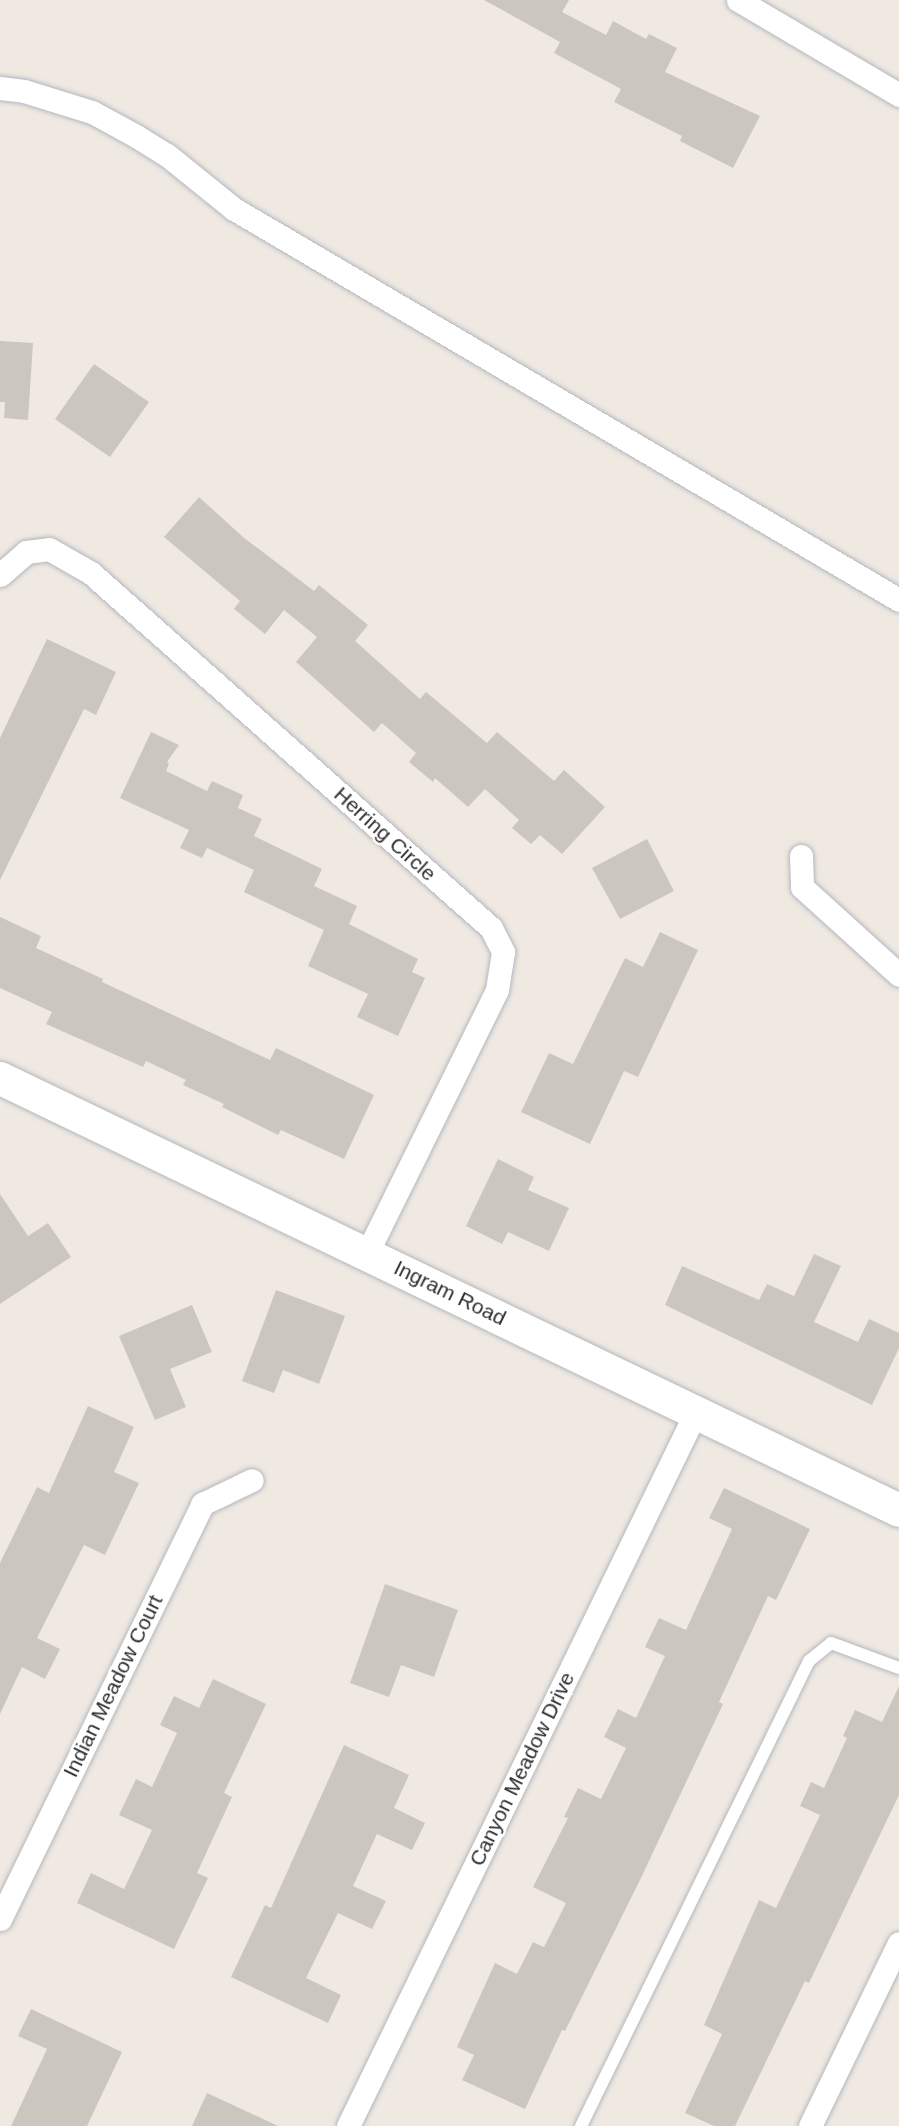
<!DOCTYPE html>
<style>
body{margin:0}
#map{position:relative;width:899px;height:2126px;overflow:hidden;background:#efe9e1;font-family:Arial,sans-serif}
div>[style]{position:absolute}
.building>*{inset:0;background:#cbc7bf}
.roads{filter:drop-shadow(0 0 2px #b4b7c1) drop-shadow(0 0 2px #b4b7c1)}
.service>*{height:12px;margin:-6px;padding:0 6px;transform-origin:6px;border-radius:6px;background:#fff}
.minor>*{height:23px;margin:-11.5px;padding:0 11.5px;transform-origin:11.5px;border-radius:11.5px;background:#fff}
.secondary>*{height:33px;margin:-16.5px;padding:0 16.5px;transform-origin:16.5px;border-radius:16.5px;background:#fff}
span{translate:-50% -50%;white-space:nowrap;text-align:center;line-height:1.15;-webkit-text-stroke:5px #fff;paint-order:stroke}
.street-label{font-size:21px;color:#2e2e2e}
</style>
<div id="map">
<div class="building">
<div style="clip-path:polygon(484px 0,569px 0,562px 12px,606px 35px,613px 21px,646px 39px,649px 34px,677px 48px,665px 72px,760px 116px,733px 168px,680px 141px,682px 136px,614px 102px,621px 89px,554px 53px,560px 42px)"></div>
<div style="clip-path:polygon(0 341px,33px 343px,28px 420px,4px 418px,5px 402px,0 402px)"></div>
<div style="clip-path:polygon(94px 364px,149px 402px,110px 457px,55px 419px)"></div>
<div style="clip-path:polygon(199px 497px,243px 537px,314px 591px,319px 585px,368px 625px,355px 641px,420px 699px,426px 692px,487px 743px,497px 732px,554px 781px,564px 770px,605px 807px,562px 854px,540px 835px,531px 844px,512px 828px,519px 820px,485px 789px,468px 807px,435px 778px,433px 782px,409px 762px,416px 753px,382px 723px,374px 732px,296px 662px,317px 637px,284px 610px,265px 634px,234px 609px,240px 601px,164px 537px)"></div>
<div style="clip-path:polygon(47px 639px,116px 672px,96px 715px,84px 709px,0 880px,0 738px)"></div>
<div style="clip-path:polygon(151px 732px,179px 745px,167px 762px,169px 764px,166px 771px,207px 791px,212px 781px,243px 795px,238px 808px,262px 819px,254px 836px,322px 869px,314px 886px,357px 906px,349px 924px,418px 959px,412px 972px,425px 978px,398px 1036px,357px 1017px,368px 994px,308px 966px,324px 930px,244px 892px,254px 870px,207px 848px,202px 858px,180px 848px,189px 830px,120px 798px)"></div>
<div style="clip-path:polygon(647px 839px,674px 891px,620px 919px,592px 868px)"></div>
<div style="clip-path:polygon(0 917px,41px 936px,36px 948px,103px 979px,102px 982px,270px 1060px,276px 1048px,374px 1095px,344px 1159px,281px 1130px,278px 1135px,222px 1107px,224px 1104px,183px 1085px,186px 1080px,146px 1061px,143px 1067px,46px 1024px,52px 1012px,0 988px)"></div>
<div style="clip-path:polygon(660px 932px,698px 950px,638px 1077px,624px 1071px,590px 1144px,521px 1112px,549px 1053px,573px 1064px,625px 958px,643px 967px)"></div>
<div style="clip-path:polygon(498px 1159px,534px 1177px,528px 1190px,569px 1208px,549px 1251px,508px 1232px,502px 1244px,466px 1226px)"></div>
<div style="clip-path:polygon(0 1194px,28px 1236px,48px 1223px,71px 1257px,0 1304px)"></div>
<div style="clip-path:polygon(814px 1254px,841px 1266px,814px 1322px,858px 1342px,869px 1319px,899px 1333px,899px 1348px,872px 1405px,665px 1305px,682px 1266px,759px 1300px,767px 1284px,794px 1296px)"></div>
<div style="clip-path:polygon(276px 1290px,345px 1316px,319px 1384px,283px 1370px,274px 1393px,242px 1381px)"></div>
<div style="clip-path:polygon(192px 1305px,212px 1352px,170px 1369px,186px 1407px,155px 1420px,119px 1336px)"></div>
<div style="clip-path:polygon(88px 1406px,134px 1427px,114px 1472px,139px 1483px,105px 1555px,84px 1545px,37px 1638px,60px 1649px,45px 1679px,22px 1667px,0 1714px,0 1563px,37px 1487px,49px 1493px)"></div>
<div style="clip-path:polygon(724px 1488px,810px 1529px,776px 1600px,768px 1596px,719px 1702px,723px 1704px,640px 1880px,565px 2031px,562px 2030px,525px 2109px,462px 2080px,474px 2055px,457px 2047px,495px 1963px,517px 1974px,533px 1942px,544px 1947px,566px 1903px,533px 1887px,568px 1818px,564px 1817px,578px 1788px,601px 1799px,626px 1748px,604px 1737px,618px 1709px,636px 1718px,665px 1656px,645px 1647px,659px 1618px,686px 1630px,732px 1529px,709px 1518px)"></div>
<div style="clip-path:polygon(385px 1584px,458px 1610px,434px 1677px,401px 1665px,389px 1697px,350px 1683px)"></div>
<div style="clip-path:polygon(213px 1679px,266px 1704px,224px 1793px,232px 1797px,197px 1873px,208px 1878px,174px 1949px,77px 1903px,91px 1873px,124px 1889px,152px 1830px,119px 1815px,136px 1779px,152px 1787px,177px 1733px,160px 1725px,174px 1696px,199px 1708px)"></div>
<div style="clip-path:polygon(899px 1686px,899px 1795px,809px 1983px,805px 1981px,735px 2126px,714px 2126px,685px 2113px,722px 2034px,704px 2025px,759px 1900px,776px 1908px,820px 1815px,800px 1806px,811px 1782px,824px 1788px,847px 1738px,843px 1736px,855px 1710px,882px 1722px)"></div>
<div style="clip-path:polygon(344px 1745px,409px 1775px,394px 1808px,425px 1823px,412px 1850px,377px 1834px,353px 1886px,386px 1901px,372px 1929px,338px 1913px,306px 1978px,341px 1995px,328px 2023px,231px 1977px,265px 1905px,271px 1908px)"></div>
<div style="clip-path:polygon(31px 2009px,122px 2052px,87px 2126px,11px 2126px,47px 2049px,18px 2036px)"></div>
<div style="clip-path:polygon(207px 2093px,278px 2126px,192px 2126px)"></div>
</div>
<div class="roads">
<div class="service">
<div style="left:581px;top:2126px;width:518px;rotate:-63.88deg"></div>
<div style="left:809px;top:1661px;width:28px;rotate:-39deg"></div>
<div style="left:831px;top:1643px;width:72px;rotate:20.2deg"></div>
</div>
<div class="minor">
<div style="left:738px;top:0;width:187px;rotate:30.5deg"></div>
<div style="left:0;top:88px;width:24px;rotate:7deg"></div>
<div style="left:24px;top:91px;width:71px;rotate:17.2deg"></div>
<div style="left:92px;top:112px;width:50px;rotate:28.6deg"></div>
<div style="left:136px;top:136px;width:36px;rotate:32deg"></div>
<div style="left:167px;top:155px;width:86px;rotate:38.9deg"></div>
<div style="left:234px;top:209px;width:771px;rotate:30.45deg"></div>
<div style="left:0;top:575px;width:35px;rotate:-41deg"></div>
<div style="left:26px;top:552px;width:23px;rotate:-7deg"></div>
<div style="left:49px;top:549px;width:48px;rotate:29.7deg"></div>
<div style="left:91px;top:573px;width:535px;rotate:41.59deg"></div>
<div style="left:491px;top:928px;width:27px;rotate:63deg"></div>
<div style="left:503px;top:952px;width:38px;rotate:99deg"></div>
<div style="left:497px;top:990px;width:293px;rotate:116.3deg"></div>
<div style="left:801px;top:856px;width:31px;rotate:88deg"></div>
<div style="left:802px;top:887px;width:131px;rotate:42.2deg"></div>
<div style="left:0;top:1919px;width:462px;rotate:-64deg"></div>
<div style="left:202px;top:1504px;width:55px;rotate:-25.6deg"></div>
<div style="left:348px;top:2126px;width:794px;rotate:-64.02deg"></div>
<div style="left:810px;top:2126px;width:203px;rotate:-64.1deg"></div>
</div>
<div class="secondary">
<div style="left:0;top:1078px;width:997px;rotate:25.67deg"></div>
</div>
</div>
<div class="street-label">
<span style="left:385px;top:834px;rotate:42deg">Herring Circle</span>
<span style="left:450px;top:1293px;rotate:26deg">Ingram Road</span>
<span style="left:113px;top:1686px;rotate:-64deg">Indian Meadow Court</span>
<span style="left:522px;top:1769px;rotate:-64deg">Canyon Meadow Drive</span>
</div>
</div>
